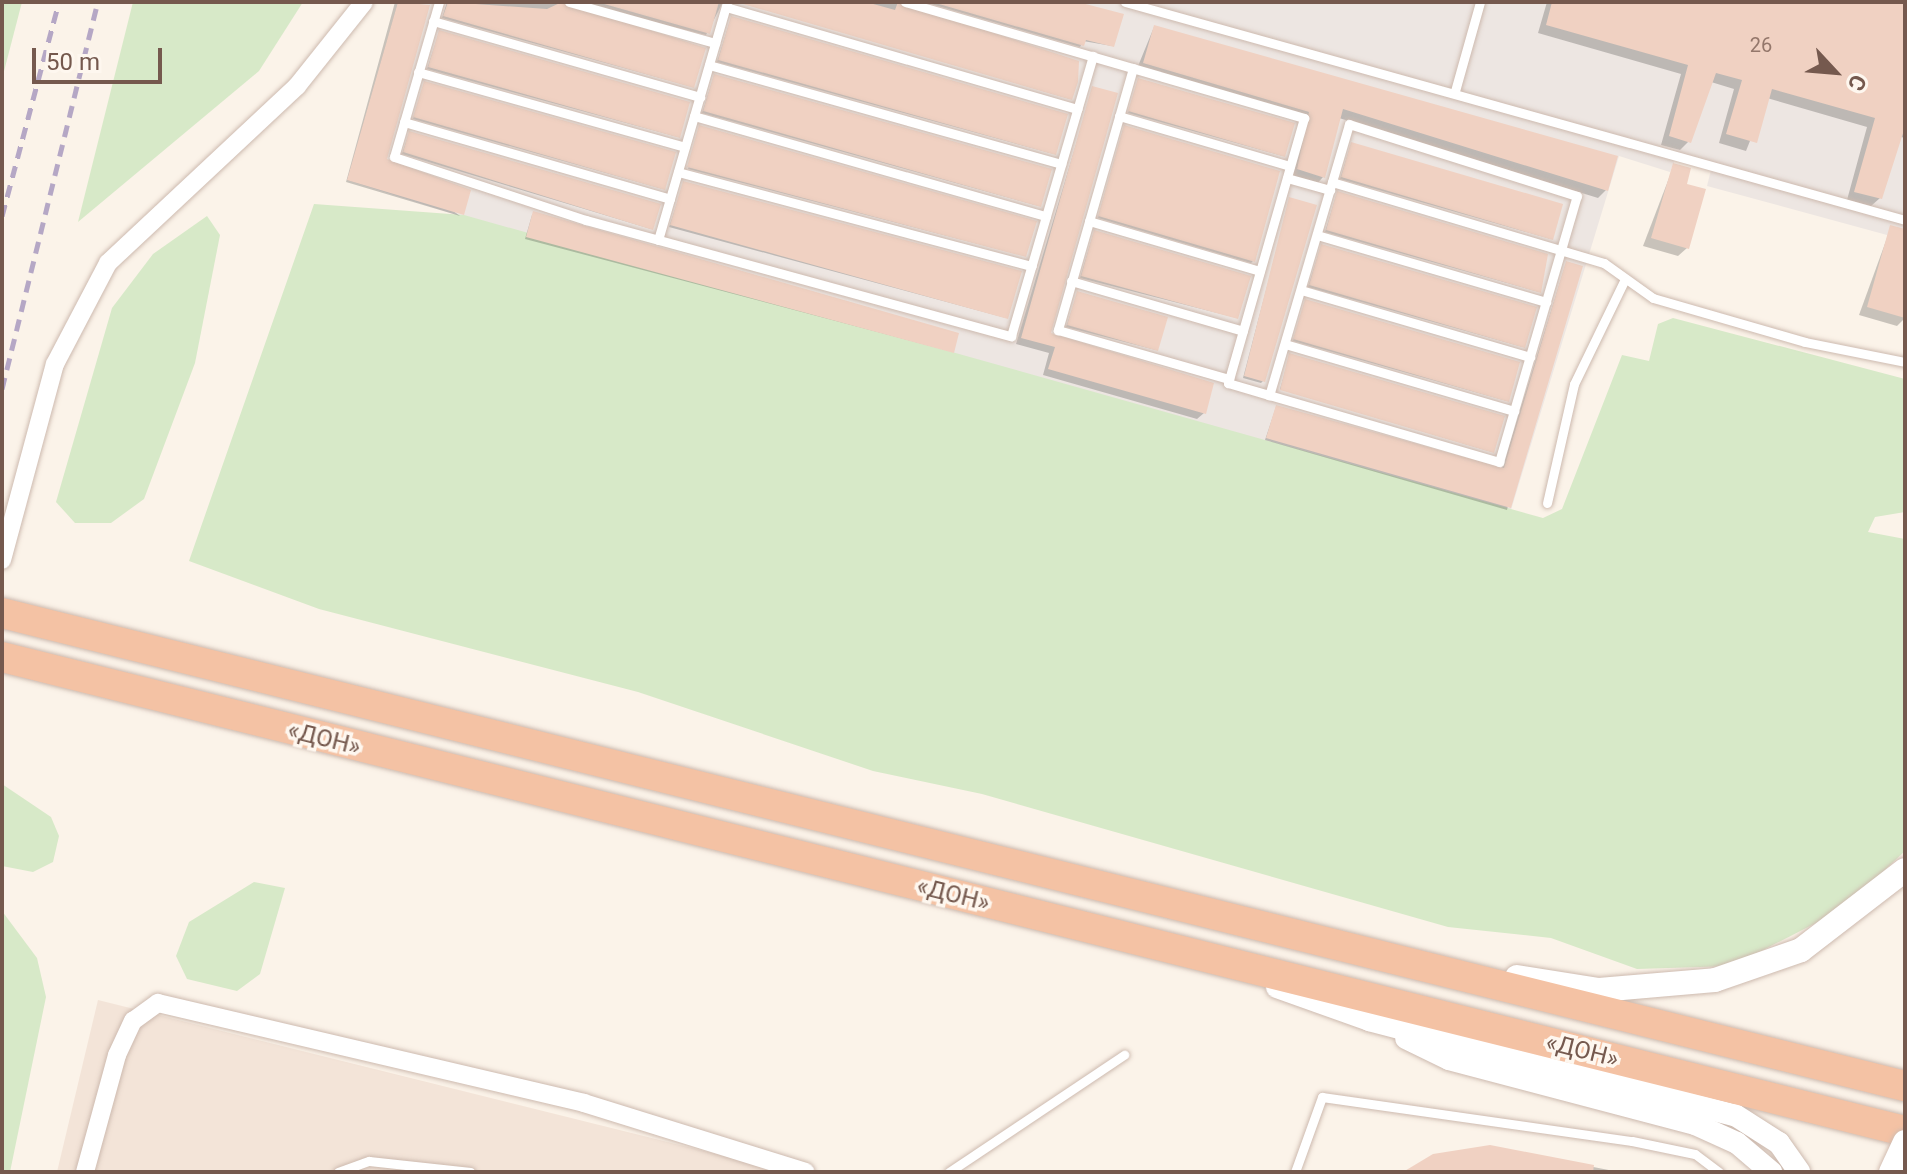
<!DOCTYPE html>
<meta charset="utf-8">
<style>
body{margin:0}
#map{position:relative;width:1907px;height:1174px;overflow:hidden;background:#fbf3e9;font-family:Roboto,sans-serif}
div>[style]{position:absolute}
.residential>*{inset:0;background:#f3e4d8}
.industrial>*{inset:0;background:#ede6e2}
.green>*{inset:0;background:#d7e9c8}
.shadow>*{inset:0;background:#0003}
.building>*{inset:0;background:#f0d1c2}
.roads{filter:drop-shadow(0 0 2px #cdbaaf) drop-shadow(0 0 2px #cdbaaf)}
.service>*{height:9px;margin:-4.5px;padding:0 4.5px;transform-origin:4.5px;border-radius:4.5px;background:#fff}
.minor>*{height:18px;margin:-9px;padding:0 9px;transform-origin:9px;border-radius:9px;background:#fff}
.tertiary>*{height:22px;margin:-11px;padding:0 11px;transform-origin:11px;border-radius:11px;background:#fff}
.secondary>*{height:24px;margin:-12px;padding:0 12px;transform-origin:12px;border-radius:12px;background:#fff}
.trunk>*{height:30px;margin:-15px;padding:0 15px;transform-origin:15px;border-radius:15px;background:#f4c2a4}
.rail>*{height:5px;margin-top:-2.5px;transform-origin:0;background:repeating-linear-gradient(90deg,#b5a7c5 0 12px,transparent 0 20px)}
.bridges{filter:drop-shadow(0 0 2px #d2bcb0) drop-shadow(0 0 2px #d2bcb0)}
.secondary-bridge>*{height:24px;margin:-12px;padding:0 12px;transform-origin:12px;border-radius:12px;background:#fff}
span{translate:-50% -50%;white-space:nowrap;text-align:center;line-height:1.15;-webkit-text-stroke:7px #fef7ef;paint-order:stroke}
.number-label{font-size:20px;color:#94776b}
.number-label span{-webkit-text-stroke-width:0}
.street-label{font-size:24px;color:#75594e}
.frame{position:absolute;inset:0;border:4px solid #75594e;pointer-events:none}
.north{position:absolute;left:1795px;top:32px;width:80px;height:80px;-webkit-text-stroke:6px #fef7ef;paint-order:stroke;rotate:116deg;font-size:22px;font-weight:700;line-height:32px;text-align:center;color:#75594e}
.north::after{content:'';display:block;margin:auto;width:28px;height:36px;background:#75594e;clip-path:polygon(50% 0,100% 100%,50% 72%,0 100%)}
.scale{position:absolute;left:32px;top:48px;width:130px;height:36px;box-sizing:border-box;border:4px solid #75594e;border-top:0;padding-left:10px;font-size:24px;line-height:28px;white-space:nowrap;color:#75594e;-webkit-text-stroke:6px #fef7ef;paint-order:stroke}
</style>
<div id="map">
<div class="residential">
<div style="clip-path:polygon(98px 1000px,788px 1172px,57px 1172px)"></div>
</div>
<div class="industrial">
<div style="clip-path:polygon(398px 2px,1905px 2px,1905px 229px,1887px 235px,1707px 186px,1711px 170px,1675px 160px,1670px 172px,1619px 156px,1511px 510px,526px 237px,347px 180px)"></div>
</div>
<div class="green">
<div style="clip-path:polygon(2px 2px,22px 2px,2px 79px)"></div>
<div style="clip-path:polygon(133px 2px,303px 2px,259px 71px,78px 222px)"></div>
<div style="clip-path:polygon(314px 204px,464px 215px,1543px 518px,1562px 509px,1622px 355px,1649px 361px,1658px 324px,1673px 318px,1905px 379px,1905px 512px,1875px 517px,1868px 532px,1905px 539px,1905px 851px,1843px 909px,1732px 966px,1637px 969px,1551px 938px,1448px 927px,982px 794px,873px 771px,638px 692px,319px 609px,189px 561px)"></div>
<div style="clip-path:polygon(207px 216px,220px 235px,195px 363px,144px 499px,111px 523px,75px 523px,56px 502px,112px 308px,153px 254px)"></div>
<div style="clip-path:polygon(2px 784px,51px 817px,59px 836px,53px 862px,33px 872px,2px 866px)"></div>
<div style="clip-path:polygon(254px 882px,285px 888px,260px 974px,237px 991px,187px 979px,176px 956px,189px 922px)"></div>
<div style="clip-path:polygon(2px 911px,37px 958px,46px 997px,10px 1172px,2px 1172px)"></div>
</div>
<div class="shadow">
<div style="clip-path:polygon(395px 2px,428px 6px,384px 159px,460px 216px,346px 182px)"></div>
<div style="clip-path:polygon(447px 2px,563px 2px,565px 11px,693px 87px,442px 18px)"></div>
<div style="clip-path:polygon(574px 2px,723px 2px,706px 35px)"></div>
<div style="clip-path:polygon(745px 2px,897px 2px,901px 11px,1070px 99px)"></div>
<div style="clip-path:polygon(924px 2px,1070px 2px,1112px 46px,1083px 41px,1080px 47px)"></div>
<div style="clip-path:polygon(1547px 2px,1905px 2px,1905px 138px,1897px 136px,1880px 198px,1871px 206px,1847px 200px,1867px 127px,1767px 98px,1746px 151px,1719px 143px,1734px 89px,1711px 82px,1689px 141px,1680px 150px,1661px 145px,1681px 74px,1538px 33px)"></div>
<div style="clip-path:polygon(731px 18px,1054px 154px,717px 62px)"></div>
<div style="clip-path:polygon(1154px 27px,1606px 190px,1598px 198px,1339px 118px,1323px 177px,1316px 185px,1290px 177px,1302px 120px,1136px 71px)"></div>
<div style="clip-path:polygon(439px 33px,678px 137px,427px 69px)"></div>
<div style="clip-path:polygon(714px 76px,1039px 206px,702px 113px)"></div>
<div style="clip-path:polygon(1139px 80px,1283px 156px,1128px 113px)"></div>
<div style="clip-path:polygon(424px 84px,663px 189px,413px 119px)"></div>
<div style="clip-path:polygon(1093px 88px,1049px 334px,1204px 413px,1197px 419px,1043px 375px,1049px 353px,1016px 344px)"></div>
<div style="clip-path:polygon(700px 128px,1025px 256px,688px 169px)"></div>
<div style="clip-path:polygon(1123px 130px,1253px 261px,1251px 263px,1098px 218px)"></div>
<div style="clip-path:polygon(408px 136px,658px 205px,651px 229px,402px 154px)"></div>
<div style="clip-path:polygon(1350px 147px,1551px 239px,1340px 179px)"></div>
<div style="clip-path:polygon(1674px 165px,1685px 186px,1687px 248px,1678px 256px,1643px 246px)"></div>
<div style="clip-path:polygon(684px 183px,1006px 318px,669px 227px)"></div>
<div style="clip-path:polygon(1336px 196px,1539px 292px,1325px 232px)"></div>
<div style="clip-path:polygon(1290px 199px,1263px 381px,1261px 383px,1243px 378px)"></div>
<div style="clip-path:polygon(532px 215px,534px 213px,953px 352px,525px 239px)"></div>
<div style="clip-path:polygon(1891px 227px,1905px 231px,1905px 318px,1897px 326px,1859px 315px)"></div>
<div style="clip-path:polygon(1093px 235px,1237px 318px,1080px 278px)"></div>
<div style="clip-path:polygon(1320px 249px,1523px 347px,1308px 287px)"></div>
<div style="clip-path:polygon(1566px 263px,1507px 510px,1265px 440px,1276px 407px,1501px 471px)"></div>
<div style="clip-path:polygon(1078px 293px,1156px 350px,1066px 327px)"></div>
<div style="clip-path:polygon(1306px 301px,1507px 401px,1293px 341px)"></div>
<div style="clip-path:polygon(1290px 355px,1492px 452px,1280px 389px)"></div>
<div style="clip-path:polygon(1490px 1147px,1619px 1172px,1407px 1172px)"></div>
</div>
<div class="building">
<div style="clip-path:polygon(398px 2px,430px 5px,387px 159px,471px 190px,464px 215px,347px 180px)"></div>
<div style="clip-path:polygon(448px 2px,547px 9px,562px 2px,706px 48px,694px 88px,443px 16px)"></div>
<div style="clip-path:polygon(597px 2px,719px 2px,710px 34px)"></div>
<div style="clip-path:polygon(736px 2px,866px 2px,895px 10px,898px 2px,1079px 61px,1078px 82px,1072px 100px)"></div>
<div style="clip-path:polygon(932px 2px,1078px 2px,1124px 14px,1114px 47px,1086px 40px,1084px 46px)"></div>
<div style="clip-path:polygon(1552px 2px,1905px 2px,1905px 127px,1882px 199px,1854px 192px,1875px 118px,1772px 89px,1757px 143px,1726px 134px,1742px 80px,1716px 73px,1691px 143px,1669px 136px,1688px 65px,1546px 25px)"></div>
<div style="clip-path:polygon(731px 16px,1068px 114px,1056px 155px,718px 60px)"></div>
<div style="clip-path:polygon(1154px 25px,1618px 156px,1608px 191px,1343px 109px,1325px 178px,1297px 169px,1309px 112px,1143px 63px)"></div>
<div style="clip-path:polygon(439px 30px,690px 102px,680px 138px,428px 67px)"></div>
<div style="clip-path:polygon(714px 74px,1052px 169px,1041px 207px,703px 111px)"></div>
<div style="clip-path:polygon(1138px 78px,1295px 123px,1285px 157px,1128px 111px)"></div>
<div style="clip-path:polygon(424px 81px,676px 152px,665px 190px,413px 117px)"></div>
<div style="clip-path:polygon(1092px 86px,1118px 93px,1051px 333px,1214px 383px,1206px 414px,1048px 369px,1055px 347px,1021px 338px)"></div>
<div style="clip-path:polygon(699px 125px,1037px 221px,1026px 257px,687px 167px)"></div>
<div style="clip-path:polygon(1124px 125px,1280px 171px,1255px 262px,1098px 216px)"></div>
<div style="clip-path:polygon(409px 131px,661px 204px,653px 230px,403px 152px)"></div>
<div style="clip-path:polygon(1351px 142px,1563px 204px,1553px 240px,1341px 177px)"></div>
<div style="clip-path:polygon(1673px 163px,1691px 168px,1687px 184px,1706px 189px,1689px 249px,1651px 238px)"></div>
<div style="clip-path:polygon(683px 181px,1022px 271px,1008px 319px,670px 225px)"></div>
<div style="clip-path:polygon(1337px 191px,1548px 254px,1541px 293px,1326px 230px)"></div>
<div style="clip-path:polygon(1289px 197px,1317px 205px,1265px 382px,1244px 376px)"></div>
<div style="clip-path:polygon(533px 211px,959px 333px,954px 353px,526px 237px)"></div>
<div style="clip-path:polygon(1890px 225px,1905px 229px,1905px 318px,1867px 307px)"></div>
<div style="clip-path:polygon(1094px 230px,1251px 276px,1238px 319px,1081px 276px)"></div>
<div style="clip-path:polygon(1321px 244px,1537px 307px,1525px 348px,1309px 285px)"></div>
<div style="clip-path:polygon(1566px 261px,1583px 266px,1511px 508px,1266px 438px,1276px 405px,1504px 468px)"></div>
<div style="clip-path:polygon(1077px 291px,1168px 317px,1158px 351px,1067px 325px)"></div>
<div style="clip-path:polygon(1305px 299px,1520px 362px,1509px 402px,1293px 339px)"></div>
<div style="clip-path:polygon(1289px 353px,1505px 416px,1494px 453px,1280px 390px)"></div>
<div style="clip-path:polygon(1490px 1145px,1594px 1165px,1593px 1172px,1403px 1172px,1433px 1154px)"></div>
</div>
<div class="roads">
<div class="service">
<div style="left:439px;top:2px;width:161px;rotate:106.2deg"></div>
<div style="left:394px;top:157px;width:202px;rotate:18.2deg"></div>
<div style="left:586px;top:220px;width:441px;rotate:15.3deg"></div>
<div style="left:1011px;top:336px;width:292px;rotate:-73.7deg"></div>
<div style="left:569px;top:2px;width:152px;rotate:15.7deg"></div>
<div style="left:905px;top:2px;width:416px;rotate:16.2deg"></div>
<div style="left:1304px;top:118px;width:276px;rotate:106deg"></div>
<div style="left:1228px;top:383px;width:43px;rotate:16.3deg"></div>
<div style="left:1269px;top:395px;width:240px;rotate:16.2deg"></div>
<div style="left:1499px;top:462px;width:277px;rotate:-73.7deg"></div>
<div style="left:1577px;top:196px;width:239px;rotate:-162.5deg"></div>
<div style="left:1349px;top:124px;width:283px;rotate:106.4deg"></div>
<div style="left:1125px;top:2px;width:810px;rotate:15.61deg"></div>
<div style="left:726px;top:7px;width:366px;rotate:16.2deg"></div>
<div style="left:433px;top:21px;width:278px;rotate:15.9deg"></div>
<div style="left:709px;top:65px;width:366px;rotate:15.7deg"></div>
<div style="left:1133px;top:68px;width:273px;rotate:106deg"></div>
<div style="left:1058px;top:330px;width:178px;rotate:16deg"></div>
<div style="left:418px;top:72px;width:277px;rotate:15.7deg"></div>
<div style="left:1455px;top:91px;width:92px;rotate:-74.3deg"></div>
<div style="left:694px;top:116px;width:366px;rotate:15.9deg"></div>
<div style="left:1119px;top:116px;width:178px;rotate:16.3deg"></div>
<div style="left:404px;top:122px;width:277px;rotate:16.1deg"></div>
<div style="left:678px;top:172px;width:366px;rotate:14.9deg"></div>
<div style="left:1287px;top:178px;width:45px;rotate:15.6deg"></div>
<div style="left:1332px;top:182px;width:284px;rotate:16.6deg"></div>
<div style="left:1604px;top:263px;width:60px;rotate:35.5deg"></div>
<div style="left:1653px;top:298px;width:158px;rotate:16.1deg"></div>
<div style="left:1805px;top:342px;width:102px;rotate:11.3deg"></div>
<div style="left:1089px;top:221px;width:178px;rotate:16.3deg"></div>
<div style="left:1317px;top:235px;width:239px;rotate:16.3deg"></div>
<div style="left:658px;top:240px;width:248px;rotate:-73.8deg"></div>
<div style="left:1071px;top:281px;width:179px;rotate:16.2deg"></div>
<div style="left:1301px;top:290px;width:239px;rotate:16.3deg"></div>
<div style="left:1285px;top:344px;width:239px;rotate:16.3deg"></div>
<div style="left:1547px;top:503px;width:122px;rotate:-77.2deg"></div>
<div style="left:1574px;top:384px;width:117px;rotate:-64.1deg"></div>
<div style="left:338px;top:1172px;width:33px;rotate:-20deg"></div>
<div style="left:369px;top:1161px;width:102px;rotate:6.2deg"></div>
<div style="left:949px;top:1172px;width:211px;rotate:-33.8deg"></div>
<div style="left:1295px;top:1172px;width:80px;rotate:-70.2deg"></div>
<div style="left:1322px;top:1097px;width:313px;rotate:8.1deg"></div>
<div style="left:1632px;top:1141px;width:64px;rotate:11.7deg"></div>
<div style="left:1695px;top:1154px;width:30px;rotate:37deg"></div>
</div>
<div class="minor">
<div style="left:2px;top:560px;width:203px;rotate:-74.9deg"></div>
<div style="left:55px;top:364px;width:114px;rotate:-62.3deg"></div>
<div style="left:108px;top:263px;width:259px;rotate:-43.1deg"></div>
<div style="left:297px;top:86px;width:107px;rotate:-51.4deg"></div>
<div style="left:85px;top:1172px;width:121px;rotate:-74.7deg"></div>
<div style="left:117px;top:1055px;width:38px;rotate:-65deg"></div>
<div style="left:133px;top:1021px;width:31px;rotate:-36deg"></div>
<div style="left:158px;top:1003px;width:438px;rotate:13.2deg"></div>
<div style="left:584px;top:1103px;width:232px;rotate:17.3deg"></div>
</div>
<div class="tertiary">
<div style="left:1277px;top:987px;width:98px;rotate:19.7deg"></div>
<div style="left:1369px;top:1020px;width:378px;rotate:14.6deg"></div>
<div style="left:1735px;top:1115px;width:52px;rotate:32.5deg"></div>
<div style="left:1779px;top:1143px;width:35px;rotate:55deg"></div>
<div style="left:1406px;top:1038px;width:48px;rotate:26deg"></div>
<div style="left:1449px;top:1059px;width:254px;rotate:14.8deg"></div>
<div style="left:1695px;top:1124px;width:46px;rotate:24.3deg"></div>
<div style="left:1737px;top:1143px;width:45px;rotate:40.5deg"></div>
</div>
<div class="secondary">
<div style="left:1517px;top:977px;width:83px;rotate:9deg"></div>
<div style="left:1599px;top:990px;width:116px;rotate:-4.9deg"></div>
<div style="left:1715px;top:980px;width:91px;rotate:-19.2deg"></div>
<div style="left:1801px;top:950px;width:131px;rotate:-37.6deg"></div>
</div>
<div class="trunk">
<div style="left:2px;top:613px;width:1961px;rotate:13.96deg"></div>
<div style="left:2px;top:657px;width:1961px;rotate:13.99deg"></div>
</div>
</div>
<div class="rail">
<div style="left:2px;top:216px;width:221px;rotate:-75.1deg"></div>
<div style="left:2px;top:389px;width:399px;rotate:-76.1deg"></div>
</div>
<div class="bridges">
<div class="secondary-bridge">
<div style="left:1891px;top:1172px;width:33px;rotate:-65deg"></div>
</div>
</div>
<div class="number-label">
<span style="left:1761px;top:45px">26</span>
</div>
<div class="street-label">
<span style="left:324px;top:739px;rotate:14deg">«ДОН»</span>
<span style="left:953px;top:895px;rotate:14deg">«ДОН»</span>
<span style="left:1582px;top:1051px;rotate:14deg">«ДОН»</span>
</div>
<div class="frame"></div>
<div class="north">С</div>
<div class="scale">50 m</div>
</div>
